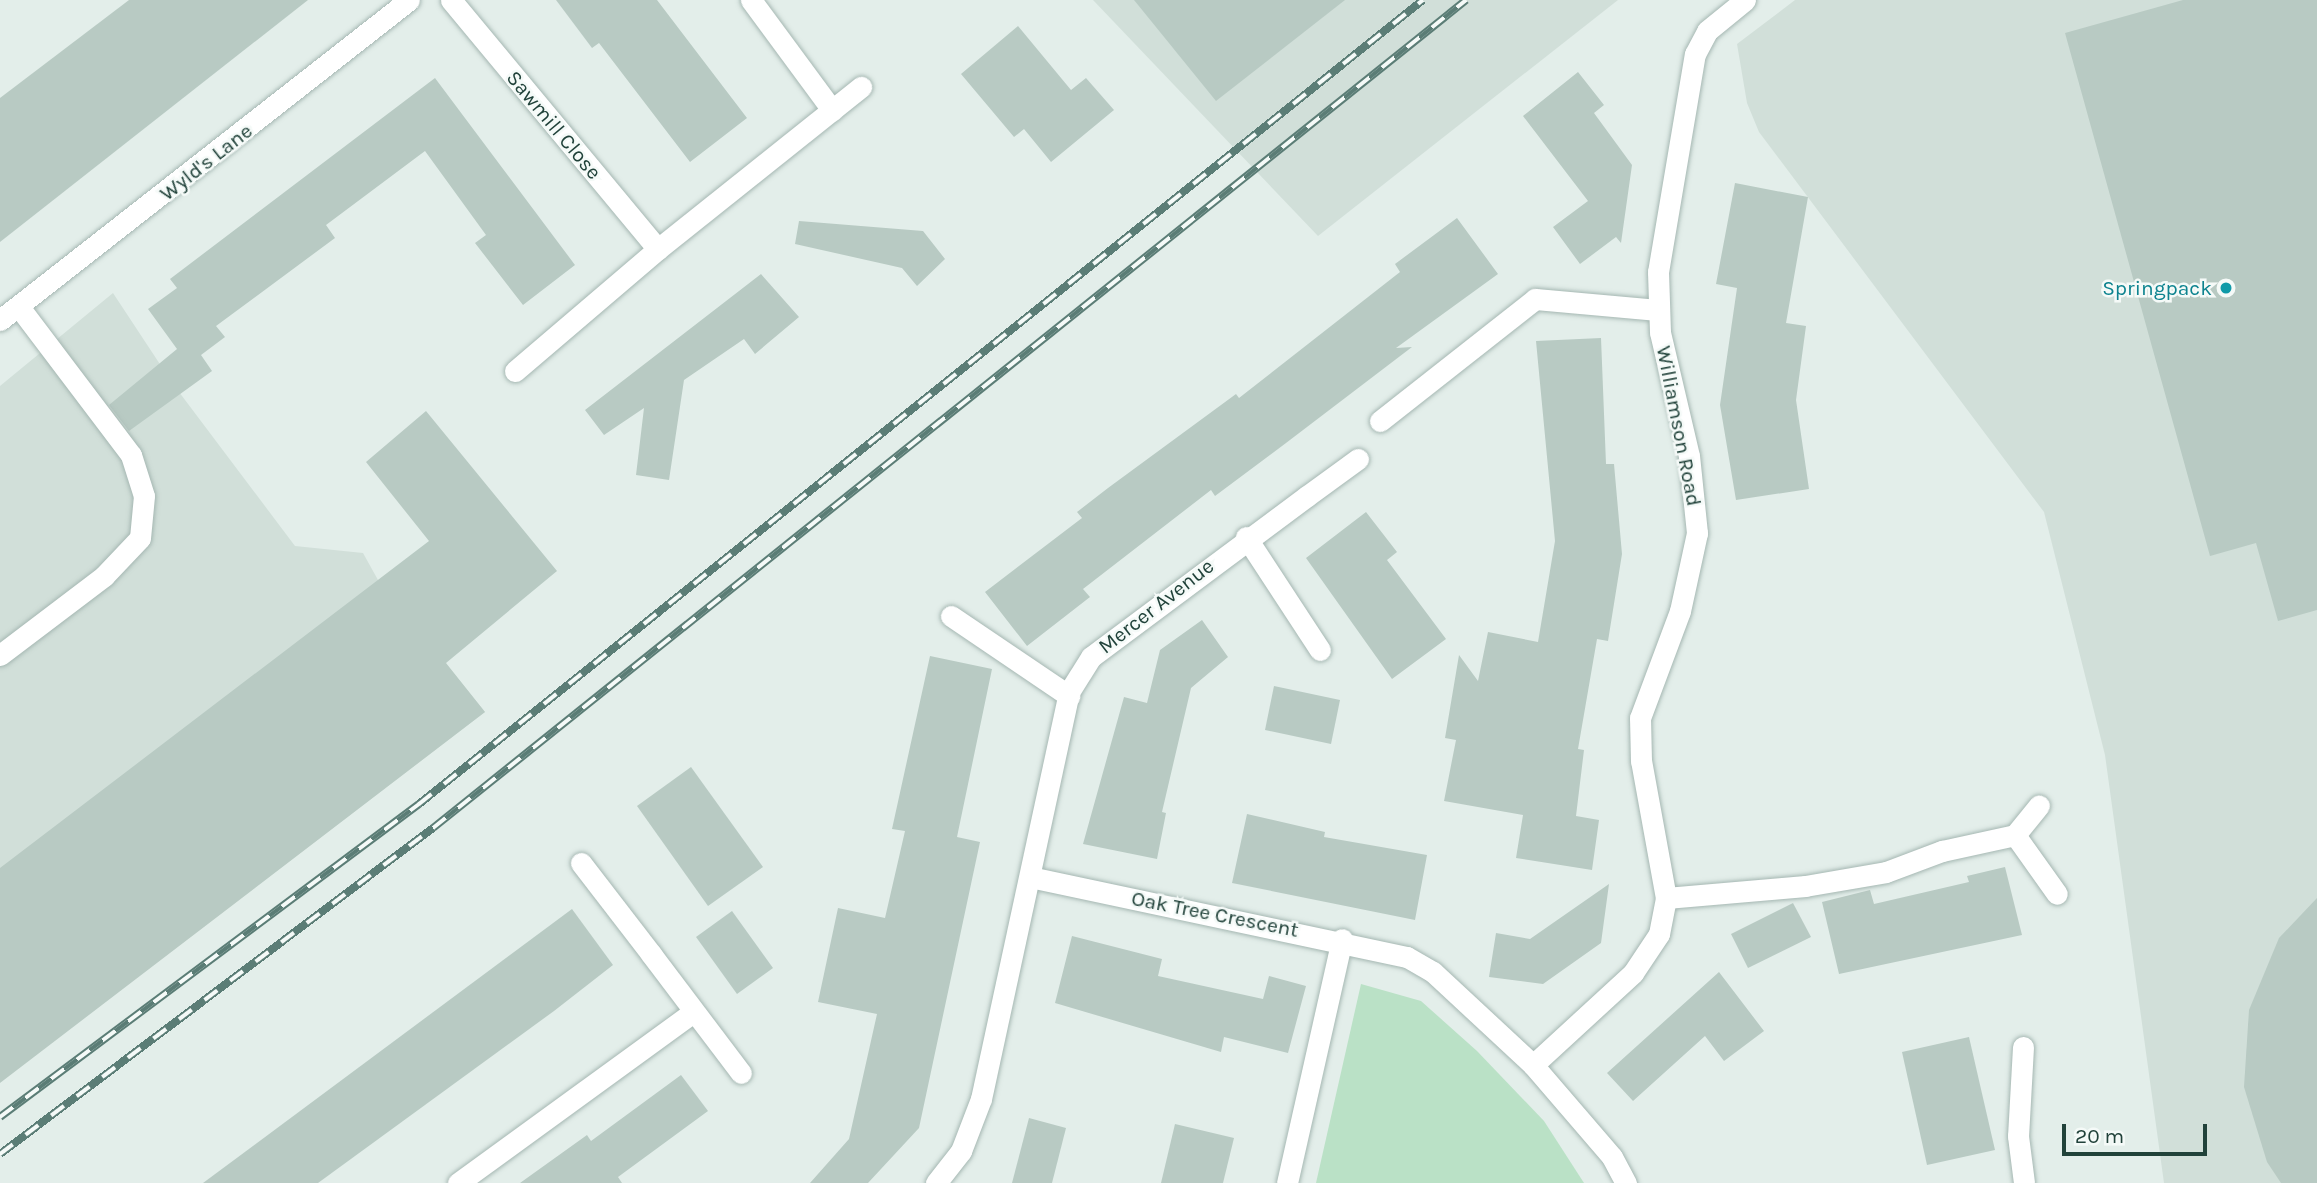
<!DOCTYPE html>
<style>
body{margin:0}
#map{position:relative;width:2317px;height:1183px;overflow:hidden;background:#e3eeea;font-family:Karla,sans-serif}
div>[style]{position:absolute}
.built>*{inset:0;background:#d1dfd9}
.green>*{inset:0;background:#bae1c6}
.building>*{inset:0;background:#b8cac3}
.roads{filter:drop-shadow(0 0 2px #a5b7b2) drop-shadow(0 0 2px #a5b7b2)}
.service>*{height:21px;margin:-10.5px;padding:0 10.5px;transform-origin:10.5px;border-radius:10.5px;background:#fff}
.minor>*{height:21px;margin:-10.5px;padding:0 10.5px;transform-origin:10.5px;border-radius:10.5px;background:#fff}
.secondary>*{height:21px;margin:-10.5px;padding:0 10.5px;transform-origin:10.5px;border-radius:10.5px;background:#fff}
.rail>*{height:8px;margin-top:-4px;transform-origin:0;background:repeating-linear-gradient(90deg,#f5faf8 0 16px,#5b7d76 0 32px);box-sizing:border-box;border-block:2px solid #5b7d76}
.dots>*{width:19px;height:19px;translate:-50% -50%;box-sizing:border-box;border:4px solid #f5faf8;border-radius:50%}
span{translate:-50% -50%;white-space:nowrap;text-align:center;line-height:1.15;-webkit-text-stroke:5px #f5faf8;paint-order:stroke}
.street-label{font-size:21px;color:#21423a}
.culture-label{font-size:21px;color:#0d838f}
.right{translate:-100% -50%;text-align:right}
.scale{position:absolute;left:2062px;top:1124px;width:145px;height:32px;box-sizing:border-box;border:4px solid #21423a;border-top:0;padding-left:9px;font-size:21px;line-height:24px;white-space:nowrap;color:#21423a;-webkit-text-stroke:5px #f5faf8;paint-order:stroke}
</style>
<div id="map">
<div class="built">
<div style="clip-path:polygon(1093px 0,1618px 0,1318px 236px)"></div>
<div style="clip-path:polygon(1795px 0,2317px 0,2317px 1183px,2164px 1183px,2105px 755px,2044px 512px,1759px 132px,1747px 103px,1737px 44px)"></div>
<div style="clip-path:polygon(113px 293px,173px 384px,295px 546px,363px 553px,378px 580px,485px 712px,0 1082px,0 386px)"></div>
</div>
<div class="green">
<div style="clip-path:polygon(1361px 984px,1421px 1001px,1477px 1051px,1544px 1121px,1584px 1183px,1316px 1183px)"></div>
</div>
<div class="building">
<div style="clip-path:polygon(129px 0,308px 0,0 242px,0 98px)"></div>
<div style="clip-path:polygon(556px 0,657px 0,747px 118px,690px 162px,599px 43px,592px 48px)"></div>
<div style="clip-path:polygon(1134px 0,1345px 0,1216px 101px)"></div>
<div style="clip-path:polygon(2183px 0,2317px 0,2317px 610px,2278px 621px,2256px 543px,2210px 556px,2065px 33px)"></div>
<div style="clip-path:polygon(1018px 26px,1071px 90px,1086px 78px,1114px 110px,1051px 162px,1024px 129px,1014px 137px,961px 74px)"></div>
<div style="clip-path:polygon(1578px 72px,1604px 105px,1594px 113px,1632px 165px,1621px 243px,1616px 237px,1580px 264px,1553px 227px,1588px 201px,1523px 116px)"></div>
<div style="clip-path:polygon(435px 78px,575px 265px,523px 305px,475px 243px,486px 235px,425px 151px,326px 225px,335px 238px,216px 326px,225px 337px,201px 355px,212px 371px,129px 431px,109px 405px,177px 349px,148px 309px,177px 288px,170px 279px)"></div>
<div style="clip-path:polygon(1735px 183px,1808px 197px,1786px 323px,1806px 326px,1796px 400px,1809px 489px,1736px 500px,1720px 405px,1737px 288px,1716px 284px)"></div>
<div style="clip-path:polygon(1457px 218px,1498px 274px,1396px 348px,1412px 347px,1286px 443px,1215px 496px,1211px 490px,1083px 589px,1090px 597px,1027px 646px,985px 592px,1082px 518px,1077px 512px,1108px 488px,1236px 394px,1239px 398px,1400px 272px,1395px 264px)"></div>
<div style="clip-path:polygon(799px 221px,923px 231px,945px 259px,917px 286px,902px 268px,795px 244px)"></div>
<div style="clip-path:polygon(761px 274px,799px 317px,755px 354px,744px 339px,684px 380px,669px 480px,636px 475px,644px 408px,604px 435px,585px 410px)"></div>
<div style="clip-path:polygon(1601px 338px,1606px 464px,1614px 464px,1622px 554px,1608px 641px,1597px 639px,1578px 749px,1584px 750px,1576px 816px,1599px 820px,1592px 870px,1516px 858px,1523px 815px,1444px 801px,1456px 740px,1445px 738px,1459px 655px,1478px 681px,1488px 632px,1538px 642px,1555px 541px,1536px 341px)"></div>
<div style="clip-path:polygon(426px 411px,557px 571px,446px 663px,485px 712px,0 1083px,0 868px,429px 541px,366px 462px)"></div>
<div style="clip-path:polygon(1366px 512px,1397px 552px,1387px 560px,1446px 639px,1392px 679px,1306px 558px)"></div>
<div style="clip-path:polygon(1202px 620px,1228px 657px,1191px 688px,1162px 812px,1166px 813px,1157px 859px,1083px 844px,1124px 697px,1147px 703px,1160px 650px)"></div>
<div style="clip-path:polygon(930px 656px,992px 669px,957px 837px,980px 842px,919px 1128px,868px 1183px,810px 1183px,849px 1139px,877px 1014px,818px 1002px,838px 908px,885px 918px,905px 831px,892px 829px)"></div>
<div style="clip-path:polygon(1274px 686px,1340px 700px,1331px 744px,1265px 730px)"></div>
<div style="clip-path:polygon(691px 767px,763px 867px,708px 906px,637px 806px)"></div>
<div style="clip-path:polygon(1247px 814px,1325px 832px,1324px 837px,1427px 855px,1415px 920px,1232px 883px)"></div>
<div style="clip-path:polygon(2005px 867px,2022px 935px,1839px 974px,1822px 902px,1870px 890px,1874px 904px,1969px 882px,1967px 876px)"></div>
<div style="clip-path:polygon(1609px 884px,1601px 943px,1543px 984px,1489px 977px,1496px 933px,1530px 939px)"></div>
<div style="clip-path:polygon(2317px 898px,2317px 1183px,2281px 1183px,2267px 1162px,2244px 1087px,2249px 1010px,2279px 938px)"></div>
<div style="clip-path:polygon(1793px 903px,1811px 937px,1748px 968px,1731px 934px)"></div>
<div style="clip-path:polygon(572px 909px,613px 965px,554px 1011px,318px 1183px,203px 1183px)"></div>
<div style="clip-path:polygon(732px 911px,773px 968px,737px 994px,696px 937px)"></div>
<div style="clip-path:polygon(1072px 936px,1162px 959px,1158px 976px,1263px 999px,1269px 976px,1306px 986px,1288px 1053px,1224px 1037px,1221px 1052px,1055px 1003px)"></div>
<div style="clip-path:polygon(1719px 972px,1764px 1031px,1724px 1061px,1705px 1036px,1633px 1101px,1607px 1073px)"></div>
<div style="clip-path:polygon(1969px 1037px,1995px 1150px,1927px 1165px,1902px 1052px)"></div>
<div style="clip-path:polygon(681px 1075px,708px 1111px,618px 1177px,622px 1183px,520px 1183px,587px 1135px,591px 1141px)"></div>
<div style="clip-path:polygon(1029px 1118px,1066px 1128px,1052px 1183px,1012px 1183px)"></div>
<div style="clip-path:polygon(1175px 1124px,1234px 1138px,1223px 1183px,1161px 1183px)"></div>
</div>
<div class="roads">
<div class="service">
<div style="left:751px;top:0;width:137px;rotate:53.6deg"></div>
<div style="left:1380px;top:421px;width:197px;rotate:-38.2deg"></div>
<div style="left:1535px;top:299px;width:124px;rotate:5.1deg"></div>
<div style="left:1307px;top:496px;width:63px;rotate:-36deg"></div>
<div style="left:951px;top:616px;width:143px;rotate:34.1deg"></div>
<div style="left:0;top:655px;width:131px;rotate:-37.2deg"></div>
<div style="left:104px;top:576px;width:52px;rotate:-46.5deg"></div>
<div style="left:140px;top:538px;width:42px;rotate:-84.6deg"></div>
<div style="left:144px;top:496px;width:43px;rotate:-107.6deg"></div>
<div style="left:131px;top:455px;width:186px;rotate:-127.1deg"></div>
<div style="left:2015px;top:835px;width:38px;rotate:-51deg"></div>
<div style="left:581px;top:863px;width:115px;rotate:52.4deg"></div>
<div style="left:1666px;top:898px;width:140px;rotate:-4.9deg"></div>
<div style="left:1805px;top:886px;width:82px;rotate:-9.8deg"></div>
<div style="left:1886px;top:872px;width:60px;rotate:-20.6deg"></div>
<div style="left:1942px;top:851px;width:75px;rotate:-12.4deg"></div>
<div style="left:2015px;top:835px;width:72px;rotate:54.6deg"></div>
<div style="left:2023px;top:1047px;width:89px;rotate:93.2deg"></div>
<div style="left:2018px;top:1136px;width:47px;rotate:82.7deg"></div>
<div style="left:1287px;top:1183px;width:250px;rotate:-77.3deg"></div>
</div>
<div class="minor">
<div style="left:451px;top:0;width:324px;rotate:50.3deg"></div>
<div style="left:658px;top:249px;width:188px;rotate:139.5deg"></div>
<div style="left:658px;top:249px;width:260px;rotate:-38.6deg"></div>
<div style="left:1246px;top:537px;width:135px;rotate:56.8deg"></div>
<div style="left:1030px;top:877px;width:385px;rotate:12deg"></div>
<div style="left:1407px;top:957px;width:30px;rotate:30deg"></div>
<div style="left:1433px;top:972px;width:137px;rotate:42.9deg"></div>
<div style="left:1533px;top:1065px;width:121px;rotate:49.3deg"></div>
<div style="left:1612px;top:1157px;width:30px;rotate:62deg"></div>
<div style="left:651px;top:954px;width:149px;rotate:52.9deg"></div>
<div style="left:1533px;top:1065px;width:136px;rotate:-42.6deg"></div>
<div style="left:1633px;top:973px;width:47px;rotate:-56.3deg"></div>
<div style="left:1659px;top:934px;width:37px;rotate:-79deg"></div>
<div style="left:1666px;top:898px;width:139px;rotate:-100.3deg"></div>
<div style="left:1641px;top:761px;width:43px;rotate:-91.3deg"></div>
<div style="left:1640px;top:718px;width:114px;rotate:-69.5deg"></div>
<div style="left:1680px;top:611px;width:80px;rotate:-77.7deg"></div>
<div style="left:1697px;top:533px;width:77px;rotate:-95.9deg"></div>
<div style="left:1689px;top:456px;width:127px;rotate:-103.2deg"></div>
<div style="left:1660px;top:332px;width:60px;rotate:-91.9deg"></div>
<div style="left:1658px;top:272px;width:221px;rotate:-80.4deg"></div>
<div style="left:1695px;top:54px;width:26px;rotate:-62deg"></div>
<div style="left:1707px;top:31px;width:49px;rotate:-39.2deg"></div>
<div style="left:458px;top:1183px;width:288px;rotate:-36deg"></div>
<div style="left:936px;top:1183px;width:41px;rotate:-52deg"></div>
<div style="left:961px;top:1151px;width:56px;rotate:-69deg"></div>
<div style="left:981px;top:1099px;width:416px;rotate:-77.8deg"></div>
<div style="left:1069px;top:692px;width:41px;rotate:-57.8deg"></div>
<div style="left:1091px;top:657px;width:269px;rotate:-36.7deg"></div>
</div>
<div class="secondary">
<div style="left:0;top:320px;width:519px;rotate:-38.04deg"></div>
</div>
</div>
<div class="rail">
<div style="left:0;top:1117px;width:523px;rotate:-36.76deg"></div>
<div style="left:419px;top:804px;width:1286px;rotate:-38.69deg"></div>
<div style="left:0;top:1154px;width:542px;rotate:-36.98deg"></div>
<div style="left:433px;top:828px;width:1324px;rotate:-38.71deg"></div>
</div>
<div class="dots">
<div style="left:2226px;top:288px;background:#0f9aa8"></div>
</div>
<div class="street-label">
<span style="left:554px;top:125px;rotate:50deg">Sawmill Close</span>
<span style="left:206px;top:162px;rotate:-38deg">Wyld's Lane</span>
<span style="left:1679px;top:426px;rotate:79deg">Williamson Road</span>
<span style="left:1156px;top:606px;rotate:-38deg">Mercer Avenue</span>
<span style="left:1215px;top:914px;rotate:11deg">Oak Tree Crescent</span>
</div>
<div class="culture-label">
<span class="right" style="left:2212px;top:288px">Springpack</span>
</div>
<div class="scale">20 m</div>
</div>
